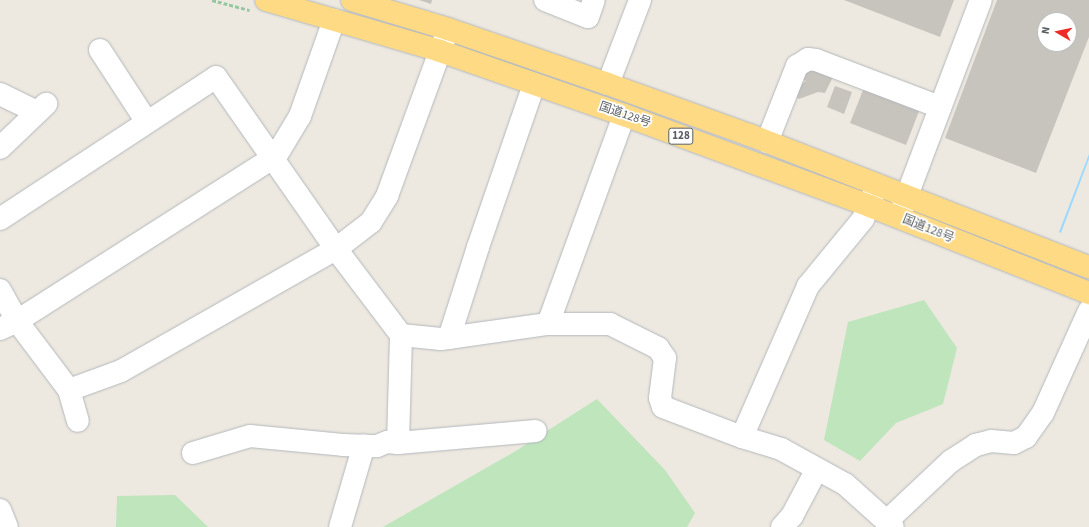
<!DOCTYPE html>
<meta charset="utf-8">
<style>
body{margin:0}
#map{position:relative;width:1089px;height:527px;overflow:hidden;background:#ede9e0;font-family:"Source Sans 3","Noto Sans JP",sans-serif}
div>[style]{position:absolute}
.green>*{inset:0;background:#bee5bc}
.water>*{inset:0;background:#9edaff}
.building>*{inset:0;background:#c7c4be}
.path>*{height:2.5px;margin-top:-1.25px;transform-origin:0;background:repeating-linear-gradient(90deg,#95c7a1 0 4px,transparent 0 6px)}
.roads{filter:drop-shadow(0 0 1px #b3b7bc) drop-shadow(0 0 1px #b3b7bc)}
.minor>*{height:22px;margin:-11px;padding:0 11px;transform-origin:11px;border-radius:11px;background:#fff}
.highway>*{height:22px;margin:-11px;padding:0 11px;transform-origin:11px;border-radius:11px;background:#ffda85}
span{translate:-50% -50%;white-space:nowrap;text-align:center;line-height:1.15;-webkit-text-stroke:3.5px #fff;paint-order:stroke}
.shield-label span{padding:1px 3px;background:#fff;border:1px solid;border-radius:3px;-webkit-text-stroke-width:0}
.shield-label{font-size:11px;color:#595e62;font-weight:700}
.street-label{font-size:12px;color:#595e62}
.north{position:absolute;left:1037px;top:12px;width:40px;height:40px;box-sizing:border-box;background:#fff;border:1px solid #bdbfc0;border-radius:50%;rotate:279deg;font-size:11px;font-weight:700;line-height:16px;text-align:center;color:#595e62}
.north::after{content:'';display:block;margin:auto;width:14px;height:18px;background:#ed2c27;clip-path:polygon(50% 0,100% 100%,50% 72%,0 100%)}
</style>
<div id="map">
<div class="green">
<div style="clip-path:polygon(469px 49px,499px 55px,550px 78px,468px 51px)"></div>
<div style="clip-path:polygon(924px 300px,957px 348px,943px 404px,896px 423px,860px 461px,824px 440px,848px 322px)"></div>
<div style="clip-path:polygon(597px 399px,665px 470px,695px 513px,687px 527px,383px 527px,514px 452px)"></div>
<div style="clip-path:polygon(175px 495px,208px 527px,116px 527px,117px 496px)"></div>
</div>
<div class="water">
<div style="clip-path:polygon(1089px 154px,1089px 159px,1061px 233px,1059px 232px)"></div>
</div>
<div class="building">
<div style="clip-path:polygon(419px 0,432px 0,431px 4px)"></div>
<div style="clip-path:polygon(844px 0,954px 0,940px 37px)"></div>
<div style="clip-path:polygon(evenodd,997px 0,1089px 0,1089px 37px,1036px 173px,945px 138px,997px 0,1045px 20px,1069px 20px,1069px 44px,1045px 44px,1045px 20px)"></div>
<div style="clip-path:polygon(805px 66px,834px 75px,825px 93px,818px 92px,799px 99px,796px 97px,799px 85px,806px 81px,801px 79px)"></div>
<div style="clip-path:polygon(865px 85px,921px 106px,906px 145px,850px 123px)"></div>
<div style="clip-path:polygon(835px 86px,852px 92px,844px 114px,827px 107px)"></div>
</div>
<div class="path">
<div style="left:212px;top:0;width:39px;rotate:15deg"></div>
</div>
<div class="roads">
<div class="minor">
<div style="left:545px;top:0;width:46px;rotate:21.6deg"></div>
<div style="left:588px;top:17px;width:18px;rotate:-71deg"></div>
<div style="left:100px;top:50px;width:86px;rotate:56.9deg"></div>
<div style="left:608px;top:84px;width:90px;rotate:-69.1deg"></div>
<div style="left:0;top:94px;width:41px;rotate:25.9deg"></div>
<div style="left:767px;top:142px;width:82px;rotate:-68.5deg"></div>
<div style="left:797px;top:66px;width:13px;rotate:-32deg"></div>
<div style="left:808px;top:59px;width:8px;rotate:7deg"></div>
<div style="left:816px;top:60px;width:133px;rotate:20.8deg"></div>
<div style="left:0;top:148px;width:64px;rotate:-43.7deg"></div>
<div style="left:900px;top:214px;width:229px;rotate:-69.3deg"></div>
<div style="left:0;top:219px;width:258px;rotate:-33.3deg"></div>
<div style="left:216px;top:77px;width:210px;rotate:55.1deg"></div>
<div style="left:336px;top:249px;width:108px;rotate:52.9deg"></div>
<div style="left:401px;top:335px;width:40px;rotate:5.7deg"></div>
<div style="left:441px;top:339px;width:108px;rotate:-8deg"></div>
<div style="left:548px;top:324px;width:62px"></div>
<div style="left:610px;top:324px;width:54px;rotate:26.6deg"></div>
<div style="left:658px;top:348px;width:12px;rotate:55deg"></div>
<div style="left:665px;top:358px;width:40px;rotate:97.1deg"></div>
<div style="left:660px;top:398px;width:9px;rotate:72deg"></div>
<div style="left:663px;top:407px;width:85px;rotate:20.8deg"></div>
<div style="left:742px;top:437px;width:41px;rotate:17.1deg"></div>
<div style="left:781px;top:449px;width:73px;rotate:28.7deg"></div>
<div style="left:845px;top:484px;width:64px;rotate:41.9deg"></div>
<div style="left:0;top:290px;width:35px;rotate:61deg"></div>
<div style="left:17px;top:321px;width:86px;rotate:53deg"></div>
<div style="left:69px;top:390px;width:32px;rotate:74deg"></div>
<div style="left:548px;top:324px;width:222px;rotate:-70deg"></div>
<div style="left:0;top:329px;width:19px;rotate:-25deg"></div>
<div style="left:17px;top:321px;width:307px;rotate:-32.5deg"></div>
<div style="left:276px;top:156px;width:47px;rotate:-59deg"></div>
<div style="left:300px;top:116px;width:102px;rotate:-70.5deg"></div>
<div style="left:449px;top:338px;width:96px;rotate:-72.3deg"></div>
<div style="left:478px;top:247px;width:172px;rotate:-71deg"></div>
<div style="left:69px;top:390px;width:55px;rotate:-20.1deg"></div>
<div style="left:121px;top:371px;width:247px;rotate:-29.6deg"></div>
<div style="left:336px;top:249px;width:44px;rotate:-37.6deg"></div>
<div style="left:371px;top:222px;width:31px;rotate:-58deg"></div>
<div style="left:387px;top:196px;width:175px;rotate:-69.9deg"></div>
<div style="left:742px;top:437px;width:165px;rotate:-66.4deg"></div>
<div style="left:808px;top:286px;width:87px;rotate:-50.6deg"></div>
<div style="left:863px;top:219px;width:34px;rotate:-67deg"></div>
<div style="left:398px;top:443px;width:138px;rotate:-5deg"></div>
<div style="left:193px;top:453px;width:59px;rotate:-16.6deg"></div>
<div style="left:250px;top:436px;width:93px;rotate:5.5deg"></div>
<div style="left:343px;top:445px;width:34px;rotate:2deg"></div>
<div style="left:377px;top:446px;width:11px;rotate:-22deg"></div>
<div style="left:387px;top:442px;width:11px;rotate:5deg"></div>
<div style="left:398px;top:443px;width:108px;rotate:-88.4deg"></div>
<div style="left:0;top:510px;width:18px;rotate:68deg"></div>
<div style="left:887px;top:521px;width:88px;rotate:-43.2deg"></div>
<div style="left:951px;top:461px;width:30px;rotate:-33deg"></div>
<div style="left:976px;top:445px;width:16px;rotate:-15deg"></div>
<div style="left:991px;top:441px;width:23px;rotate:5deg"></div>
<div style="left:1014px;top:443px;width:13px;rotate:-27deg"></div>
<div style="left:1026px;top:437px;width:29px;rotate:-55deg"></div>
<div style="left:1043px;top:413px;width:112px;rotate:-65.7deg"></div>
<div style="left:340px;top:527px;width:85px;rotate:-73.7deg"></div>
<div style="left:782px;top:527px;width:15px;rotate:-48deg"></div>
<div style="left:792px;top:516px;width:53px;rotate:-62deg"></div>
</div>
<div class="highway">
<div style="left:266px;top:0;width:181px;rotate:16.3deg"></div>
<div style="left:440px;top:51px;width:195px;rotate:19.2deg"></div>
<div style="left:624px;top:115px;width:262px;rotate:20.3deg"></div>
<div style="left:870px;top:206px;width:236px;rotate:21.7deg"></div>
<div style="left:352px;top:0;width:100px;rotate:16.8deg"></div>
<div style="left:448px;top:29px;width:169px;rotate:19deg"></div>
<div style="left:608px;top:84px;width:151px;rotate:19.8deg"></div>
<div style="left:750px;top:135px;width:364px;rotate:21.3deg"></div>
</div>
</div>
<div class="shield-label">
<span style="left:681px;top:136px">128</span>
</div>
<div class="street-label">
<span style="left:625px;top:115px;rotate:19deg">国道128号</span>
<span style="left:928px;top:229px;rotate:22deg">国道128号</span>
</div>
<div class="north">N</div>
</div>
